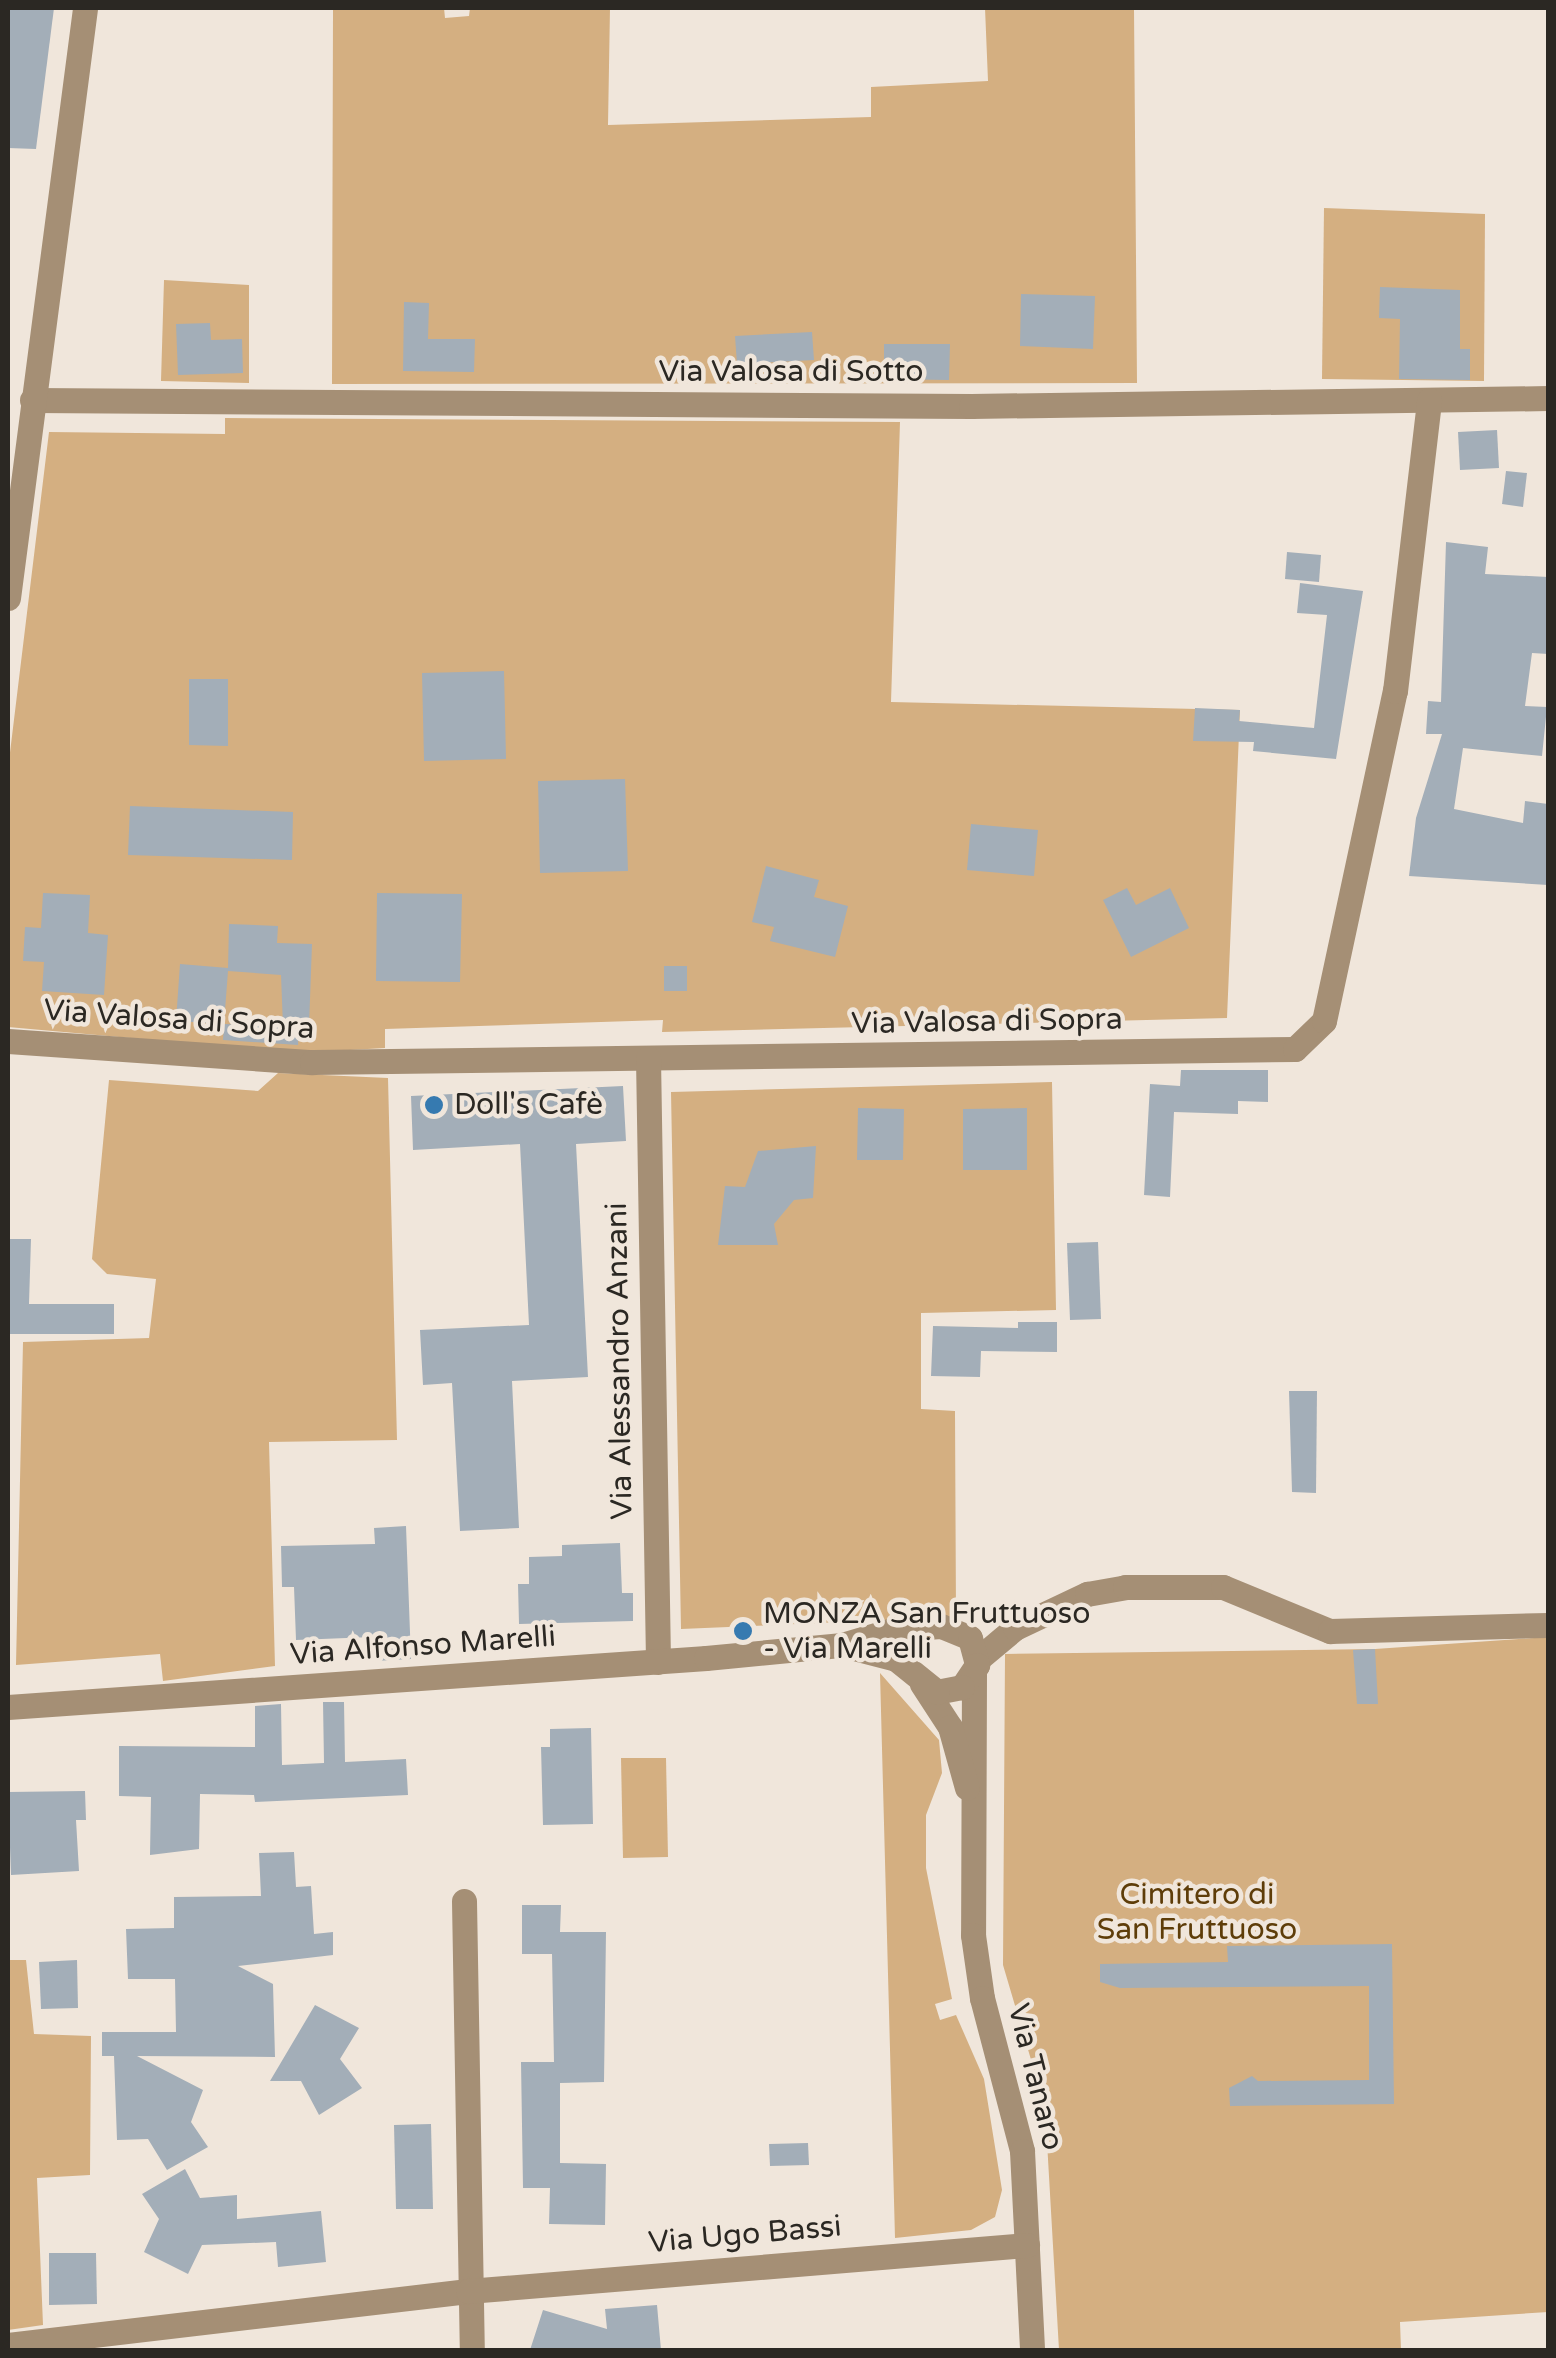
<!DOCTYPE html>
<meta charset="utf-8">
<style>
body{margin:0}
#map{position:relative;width:1556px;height:2358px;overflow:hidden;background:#f0e6db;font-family:"Varela Round",sans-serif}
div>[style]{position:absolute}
.green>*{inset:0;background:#d4af81}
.building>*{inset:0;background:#a3aeb8}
.minor>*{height:25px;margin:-12.5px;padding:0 12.5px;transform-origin:12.5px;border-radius:12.5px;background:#a58f75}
.dots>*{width:28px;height:28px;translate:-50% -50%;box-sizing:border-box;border:5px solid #f0e6db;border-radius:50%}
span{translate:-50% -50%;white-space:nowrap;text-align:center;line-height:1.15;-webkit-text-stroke:9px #f0e6db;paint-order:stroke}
.street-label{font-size:30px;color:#2b2823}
.poi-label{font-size:30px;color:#2b2823}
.left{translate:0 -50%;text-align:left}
.park-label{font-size:30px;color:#5e3d09}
.frame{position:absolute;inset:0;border:10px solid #2b2823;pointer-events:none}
</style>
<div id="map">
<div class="green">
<div style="clip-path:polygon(333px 8px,444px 8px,445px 18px,469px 16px,470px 8px,610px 8px,608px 125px,871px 117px,871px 87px,988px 81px,985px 8px,1134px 8px,1137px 383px,332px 384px)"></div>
<div style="clip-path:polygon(1324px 208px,1485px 214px,1484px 381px,1322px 379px)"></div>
<div style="clip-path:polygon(164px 280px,249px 285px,249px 383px,161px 381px)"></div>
<div style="clip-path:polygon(225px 418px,900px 422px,891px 702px,1240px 710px,1227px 1018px,662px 1032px,663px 1020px,385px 1029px,385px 1048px,298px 1053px,8px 1027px,8px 769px,49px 432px,225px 434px)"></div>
<div style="clip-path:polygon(278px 1073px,388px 1078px,397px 1440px,269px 1442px,275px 1666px,163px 1681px,160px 1654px,16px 1665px,23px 1342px,149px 1338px,156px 1279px,107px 1274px,92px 1259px,109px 1080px,258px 1091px)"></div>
<div style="clip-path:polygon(1052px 1082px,1056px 1310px,921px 1313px,921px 1409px,955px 1411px,956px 1617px,681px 1629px,671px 1092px)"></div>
<div style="clip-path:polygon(1548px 1637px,1548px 2312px,1400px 2322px,1401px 2350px,1059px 2350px,1045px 2107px,1003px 1965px,1005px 1654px,1375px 1649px)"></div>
<div style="clip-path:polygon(880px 1673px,939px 1740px,942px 1773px,926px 1815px,926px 1868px,952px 1999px,935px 2004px,940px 2020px,956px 2015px,984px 2079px,1002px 2190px,995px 2217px,971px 2230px,895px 2238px)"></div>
<div style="clip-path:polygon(621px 1758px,666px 1758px,668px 1857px,623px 1858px)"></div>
<div style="clip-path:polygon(8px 1960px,26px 1960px,34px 2034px,91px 2036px,90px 2175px,37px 2178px,43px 2325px,8px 2330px)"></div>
</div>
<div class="building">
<div style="clip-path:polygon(8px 8px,54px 8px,36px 149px,8px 148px)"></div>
<div style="clip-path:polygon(1380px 287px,1460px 290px,1460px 349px,1470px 349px,1470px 380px,1399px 379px,1400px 319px,1379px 318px)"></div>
<div style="clip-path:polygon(1021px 294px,1095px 296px,1093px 349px,1020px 346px)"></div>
<div style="clip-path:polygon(404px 302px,429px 303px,428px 339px,475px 339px,474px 372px,403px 371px)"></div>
<div style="clip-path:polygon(210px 323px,211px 340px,242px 339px,243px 373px,178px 375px,176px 324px)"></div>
<div style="clip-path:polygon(812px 332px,814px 360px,737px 364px,735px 336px)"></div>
<div style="clip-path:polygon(884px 344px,950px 344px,949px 380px,884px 379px)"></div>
<div style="clip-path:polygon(1497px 430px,1499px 468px,1460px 470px,1458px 432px)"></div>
<div style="clip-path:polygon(1506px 471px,1527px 473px,1523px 507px,1502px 504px)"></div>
<div style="clip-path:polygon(1446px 542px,1488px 547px,1485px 574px,1548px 577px,1548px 654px,1532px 653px,1525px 706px,1547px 707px,1542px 756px,1463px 748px,1454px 809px,1523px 823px,1525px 801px,1548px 804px,1548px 885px,1409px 876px,1416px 818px,1442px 734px,1426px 734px,1428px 701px,1441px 702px)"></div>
<div style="clip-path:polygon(1287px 552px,1321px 555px,1319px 582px,1285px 579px)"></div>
<div style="clip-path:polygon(1300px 583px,1363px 591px,1336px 759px,1253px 751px,1254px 742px,1193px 741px,1195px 708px,1240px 710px,1239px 721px,1314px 728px,1327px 615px,1297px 613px)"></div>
<div style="clip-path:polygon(504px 671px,506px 759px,424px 761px,422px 673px)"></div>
<div style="clip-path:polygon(189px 679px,228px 679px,228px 746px,189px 745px)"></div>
<div style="clip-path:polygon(625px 779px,628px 871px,540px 873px,538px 781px)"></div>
<div style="clip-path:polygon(130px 806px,293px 812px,292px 860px,128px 855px)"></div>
<div style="clip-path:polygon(971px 824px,1038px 830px,1034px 876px,967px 870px)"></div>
<div style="clip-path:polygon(766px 866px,819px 880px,814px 897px,848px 906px,835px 957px,770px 941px,774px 927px,752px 922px)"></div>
<div style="clip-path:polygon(1127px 888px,1136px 905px,1170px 888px,1189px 928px,1131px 957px,1103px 900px)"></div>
<div style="clip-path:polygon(43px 893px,90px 895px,88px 933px,108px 935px,104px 995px,42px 991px,44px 962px,23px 961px,25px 927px,41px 928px)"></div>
<div style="clip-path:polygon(377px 893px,462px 894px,460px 982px,376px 981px)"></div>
<div style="clip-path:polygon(evenodd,229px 924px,278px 926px,277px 943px,312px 944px,309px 1027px,299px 1026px,298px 1045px,223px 1040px,224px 1024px,176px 1021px,180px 964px,228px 968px,229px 924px,228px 971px,281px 975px,283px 1026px,224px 1024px,228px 971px)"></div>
<div style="clip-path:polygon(664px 966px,687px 966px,687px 991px,664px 991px)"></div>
<div style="clip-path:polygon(1181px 1070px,1268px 1070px,1268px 1102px,1238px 1101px,1238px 1114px,1174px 1112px,1170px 1197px,1144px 1195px,1150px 1084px,1180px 1086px)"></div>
<div style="clip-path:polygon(623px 1086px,626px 1141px,576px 1144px,588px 1377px,512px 1381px,519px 1528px,460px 1531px,452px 1383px,423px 1385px,420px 1330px,529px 1325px,520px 1144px,413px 1150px,411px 1096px)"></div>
<div style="clip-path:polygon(858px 1108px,904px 1109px,903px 1160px,857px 1160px)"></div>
<div style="clip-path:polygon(1027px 1108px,1027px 1170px,963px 1170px,963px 1109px)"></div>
<div style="clip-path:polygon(816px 1146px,813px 1198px,794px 1200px,774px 1224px,778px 1245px,718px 1245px,725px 1186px,745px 1187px,758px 1151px)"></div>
<div style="clip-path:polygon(8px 1239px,31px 1239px,29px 1304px,114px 1304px,114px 1334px,8px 1334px)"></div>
<div style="clip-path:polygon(1098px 1242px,1101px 1319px,1070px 1320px,1067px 1243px)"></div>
<div style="clip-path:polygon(1018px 1322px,1057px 1322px,1057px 1352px,981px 1351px,980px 1377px,931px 1376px,933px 1326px,1018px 1328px)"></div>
<div style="clip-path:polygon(1289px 1391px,1317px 1391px,1316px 1493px,1292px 1492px)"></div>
<div style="clip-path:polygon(406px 1526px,411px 1659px,374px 1661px,372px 1637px,296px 1640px,294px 1587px,282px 1587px,281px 1546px,375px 1544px,374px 1528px)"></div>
<div style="clip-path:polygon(620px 1543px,622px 1593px,633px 1593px,633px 1621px,519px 1624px,518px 1584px,529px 1584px,529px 1557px,562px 1556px,562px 1545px)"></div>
<div style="clip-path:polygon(1375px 1649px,1378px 1704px,1357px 1704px,1353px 1650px)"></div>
<div style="clip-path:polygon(323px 1702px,344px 1702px,345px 1762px,406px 1759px,408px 1795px,255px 1802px,254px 1795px,200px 1794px,199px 1849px,150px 1855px,151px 1797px,119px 1796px,119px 1746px,255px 1747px,255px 1706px,281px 1704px,282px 1765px,324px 1763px)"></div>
<div style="clip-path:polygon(591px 1728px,593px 1824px,543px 1825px,541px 1747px,550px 1747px,550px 1729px)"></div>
<div style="clip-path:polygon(85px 1791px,86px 1820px,76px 1820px,79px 1871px,11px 1875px,8px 1792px)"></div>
<div style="clip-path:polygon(294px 1852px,296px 1887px,311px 1886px,314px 1934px,333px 1932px,333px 1955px,238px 1966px,273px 1984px,275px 2057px,137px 2056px,203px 2090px,191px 2122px,208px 2147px,167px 2170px,148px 2139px,117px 2140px,114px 2056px,102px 2056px,102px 2032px,176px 2032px,175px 1979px,128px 1979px,126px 1929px,174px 1928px,174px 1897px,261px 1896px,259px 1853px)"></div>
<div style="clip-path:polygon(522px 1905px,561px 1905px,560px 1932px,606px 1932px,604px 2082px,560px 2083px,560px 2163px,606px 2164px,605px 2225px,549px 2224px,550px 2188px,523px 2188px,521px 2062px,554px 2062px,552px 1954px,522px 1954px)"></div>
<div style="clip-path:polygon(1392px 1944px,1394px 2104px,1230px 2106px,1229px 2088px,1252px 2076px,1258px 2081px,1369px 2080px,1369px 1986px,1120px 1988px,1100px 1982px,1100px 1964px,1228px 1962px,1227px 1946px)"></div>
<div style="clip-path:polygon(77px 1960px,78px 2008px,41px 2009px,39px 1962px)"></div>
<div style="clip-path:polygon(315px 2005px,359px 2028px,340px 2059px,362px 2088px,319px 2115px,301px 2081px,270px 2081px)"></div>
<div style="clip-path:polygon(431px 2124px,433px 2209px,396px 2209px,394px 2125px)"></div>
<div style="clip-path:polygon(808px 2143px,809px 2165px,770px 2166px,769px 2144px)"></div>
<div style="clip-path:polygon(185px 2169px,200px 2198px,237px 2195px,237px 2219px,321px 2211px,326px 2262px,278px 2267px,276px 2242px,202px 2245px,188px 2274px,144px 2252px,159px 2219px,142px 2194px)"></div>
<div style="clip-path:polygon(49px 2253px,96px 2253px,97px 2304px,49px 2305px)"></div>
<div style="clip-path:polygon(657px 2305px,661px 2350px,530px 2350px,543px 2310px,607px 2329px,605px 2309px)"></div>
</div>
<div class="minor">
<div style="left:32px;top:400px;width:939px;rotate:0.37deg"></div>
<div style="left:971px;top:406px;width:577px;rotate:-0.79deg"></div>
<div style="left:8px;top:598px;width:595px;rotate:-82.56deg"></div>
<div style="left:8px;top:1041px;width:305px;rotate:4deg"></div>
<div style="left:312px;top:1062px;width:983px;rotate:-0.76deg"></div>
<div style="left:1295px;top:1049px;width:40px;rotate:-44deg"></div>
<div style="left:1324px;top:1021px;width:338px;rotate:-77.9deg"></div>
<div style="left:1395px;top:691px;width:293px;rotate:-83.3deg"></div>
<div style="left:648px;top:1058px;width:604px;rotate:89.05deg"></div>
<div style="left:978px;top:1659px;width:48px;rotate:-40deg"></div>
<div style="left:1015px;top:1628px;width:80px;rotate:-25.3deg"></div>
<div style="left:1087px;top:1594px;width:39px;rotate:-10deg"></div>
<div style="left:1125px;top:1587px;width:98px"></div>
<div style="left:1223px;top:1587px;width:116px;rotate:22.4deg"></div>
<div style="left:1330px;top:1631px;width:218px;rotate:-1.6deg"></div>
<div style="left:974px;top:1674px;width:261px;rotate:90.2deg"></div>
<div style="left:973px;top:1935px;width:64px;rotate:81.9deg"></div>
<div style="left:982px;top:1998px;width:158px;rotate:75.3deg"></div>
<div style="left:1022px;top:2151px;width:199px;rotate:87.1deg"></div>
<div style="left:922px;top:1684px;width:51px;rotate:56.9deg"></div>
<div style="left:950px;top:1727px;width:63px;rotate:74.4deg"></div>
<div style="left:8px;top:1707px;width:700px;rotate:-4.02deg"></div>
<div style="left:706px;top:1658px;width:137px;rotate:-5.5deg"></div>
<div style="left:842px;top:1645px;width:56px;rotate:-16.5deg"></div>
<div style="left:896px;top:1629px;width:45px;rotate:-3.8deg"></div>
<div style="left:941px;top:1626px;width:31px;rotate:22deg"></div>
<div style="left:970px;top:1638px;width:28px;rotate:75deg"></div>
<div style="left:977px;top:1665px;width:27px;rotate:124deg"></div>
<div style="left:962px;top:1687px;width:25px;rotate:169deg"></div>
<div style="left:937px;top:1692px;width:53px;rotate:-141.2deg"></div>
<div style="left:896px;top:1659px;width:56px;rotate:-165.5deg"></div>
<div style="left:464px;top:1901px;width:449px;rotate:89deg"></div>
<div style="left:8px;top:2345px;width:463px;rotate:-6.7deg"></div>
<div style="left:468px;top:2291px;width:561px;rotate:-4.7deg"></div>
</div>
<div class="dots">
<div style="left:434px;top:1105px;background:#367ab0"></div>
<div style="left:743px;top:1631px;background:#367ab0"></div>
</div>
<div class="street-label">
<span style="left:791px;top:372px">Via Valosa di Sotto</span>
<span style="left:179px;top:1020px;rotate:4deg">Via Valosa di Sopra</span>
<span style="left:987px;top:1022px;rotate:-1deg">Via Valosa di Sopra</span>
<span style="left:620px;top:1361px;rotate:-91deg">Via Alessandro Anzani</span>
<span style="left:423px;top:1646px;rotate:-4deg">Via Alfonso Marelli</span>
<span style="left:1035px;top:2077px;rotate:76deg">Via Tanaro</span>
<span style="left:745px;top:2235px;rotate:-5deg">Via Ugo Bassi</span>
</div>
<div class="poi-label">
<span class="left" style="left:454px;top:1105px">Doll's Cafè</span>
<span class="left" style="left:763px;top:1631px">MONZA San Fruttuoso<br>- Via Marelli</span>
</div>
<div class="park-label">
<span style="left:1197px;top:1912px">Cimitero di<br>San Fruttuoso</span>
</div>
<div class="frame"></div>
</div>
